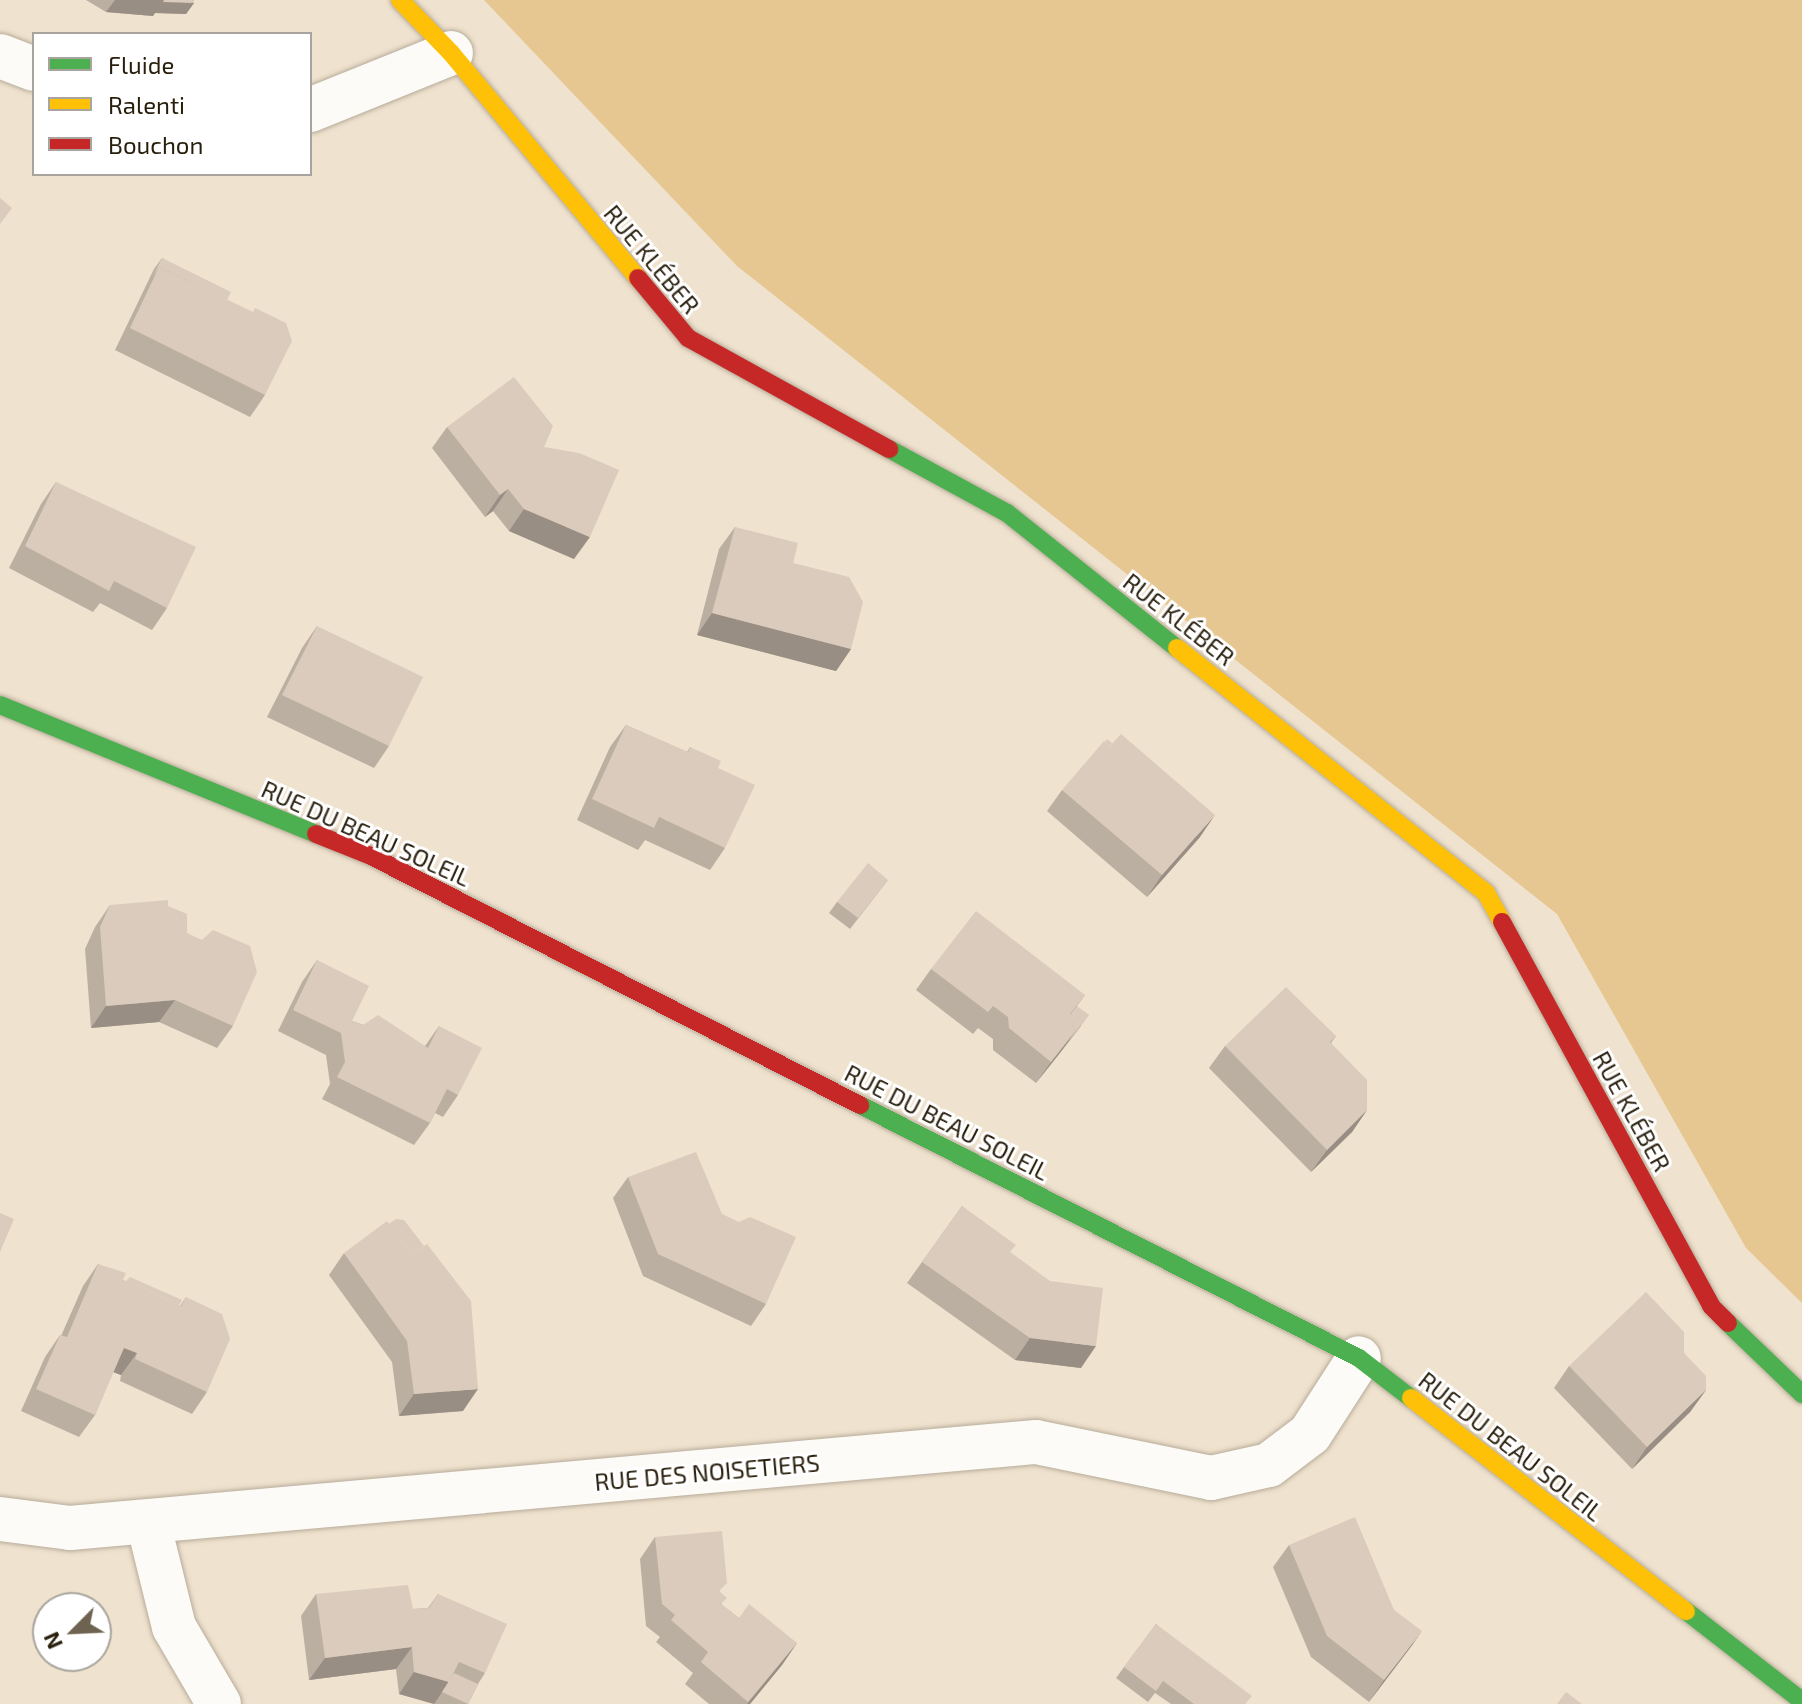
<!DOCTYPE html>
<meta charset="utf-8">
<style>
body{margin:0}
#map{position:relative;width:1802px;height:1704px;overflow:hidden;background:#efe2ce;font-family:"Exo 2",sans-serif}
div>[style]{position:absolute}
.green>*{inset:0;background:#e6c691}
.roads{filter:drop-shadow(0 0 2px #b7ac9a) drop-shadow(0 0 2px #b7ac9a)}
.street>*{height:44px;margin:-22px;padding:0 22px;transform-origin:22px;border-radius:22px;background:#fdfbf8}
.fast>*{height:18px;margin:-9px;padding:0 9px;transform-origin:9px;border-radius:9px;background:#4caf50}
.slow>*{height:18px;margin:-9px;padding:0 9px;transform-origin:9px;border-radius:9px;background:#ffc107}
.jam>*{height:18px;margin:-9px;padding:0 9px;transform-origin:9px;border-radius:9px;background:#c62828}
.wall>*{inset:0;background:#bbafa2}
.shaded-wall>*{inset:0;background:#998e84}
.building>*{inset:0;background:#dacbbc}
span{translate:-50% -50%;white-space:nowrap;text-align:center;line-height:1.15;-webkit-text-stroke:6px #fff;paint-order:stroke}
.street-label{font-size:24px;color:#281e0c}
.legend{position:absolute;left:32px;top:32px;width:280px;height:144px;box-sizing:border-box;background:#fff;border:2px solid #a9a59e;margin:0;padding:10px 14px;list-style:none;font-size:24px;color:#281e0c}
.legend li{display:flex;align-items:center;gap:16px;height:40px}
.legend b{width:40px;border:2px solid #a9a59e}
.north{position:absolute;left:32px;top:1592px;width:80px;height:80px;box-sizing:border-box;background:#fff;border:2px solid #a9a59e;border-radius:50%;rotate:246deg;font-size:22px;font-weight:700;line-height:32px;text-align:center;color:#281e0c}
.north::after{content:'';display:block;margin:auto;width:28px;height:36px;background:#6e6350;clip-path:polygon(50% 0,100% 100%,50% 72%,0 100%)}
</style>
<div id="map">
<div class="green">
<div style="clip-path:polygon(484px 0,1802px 0,1802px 1303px,1746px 1248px,1557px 914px,737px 266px)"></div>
</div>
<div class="roads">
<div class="street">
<div style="left:0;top:56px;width:36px;rotate:21deg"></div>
<div style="left:310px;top:110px;width:152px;rotate:-22deg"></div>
<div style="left:0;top:1519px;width:71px;rotate:7.3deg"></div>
<div style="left:70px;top:1528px;width:970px;rotate:-5.09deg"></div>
<div style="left:1036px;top:1442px;width:179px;rotate:11.6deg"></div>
<div style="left:1211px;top:1478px;width:59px;rotate:-12.6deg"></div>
<div style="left:1269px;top:1465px;width:51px;rotate:-37.1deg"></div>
<div style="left:1310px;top:1434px;width:90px;rotate:-57.2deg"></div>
<div style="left:148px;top:1522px;width:108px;rotate:76.1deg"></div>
<div style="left:174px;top:1627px;width:89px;rotate:59.7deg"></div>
</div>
<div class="fast">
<div style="left:889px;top:449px;width:134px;rotate:28.5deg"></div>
<div style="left:1007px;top:513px;width:217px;rotate:38.5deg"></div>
<div style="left:0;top:705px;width:341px;rotate:22.2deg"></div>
<div style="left:860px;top:1105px;width:559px;rotate:26.89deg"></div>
<div style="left:1359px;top:1358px;width:66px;rotate:37.6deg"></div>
<div style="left:1728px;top:1323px;width:103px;rotate:43.8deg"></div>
<div style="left:1686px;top:1611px;width:147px;rotate:37.8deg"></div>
</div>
<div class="slow">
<div style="left:400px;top:0;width:74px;rotate:46.1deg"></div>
<div style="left:451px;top:53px;width:293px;rotate:50.3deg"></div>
<div style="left:1177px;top:648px;width:394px;rotate:38.4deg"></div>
<div style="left:1486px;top:893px;width:33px;rotate:61deg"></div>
<div style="left:1411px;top:1398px;width:348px;rotate:37.8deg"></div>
</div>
<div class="jam">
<div style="left:638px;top:278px;width:78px;rotate:50.2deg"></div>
<div style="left:688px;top:338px;width:230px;rotate:28.9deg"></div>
<div style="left:316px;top:834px;width:59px;rotate:21.8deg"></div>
<div style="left:371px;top:856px;width:549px;rotate:26.99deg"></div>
<div style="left:1502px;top:922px;width:437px;rotate:61.4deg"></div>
<div style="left:1711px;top:1306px;width:24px;rotate:45deg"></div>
</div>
</div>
<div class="wall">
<div style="clip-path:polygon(86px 0,194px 0,194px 3px,186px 14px,155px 13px,153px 16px,106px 12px)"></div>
<div style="clip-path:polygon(162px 258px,227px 300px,265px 395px,250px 417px,115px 350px,154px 269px)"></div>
<div style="clip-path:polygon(447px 427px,544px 447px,574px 559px,509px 531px,493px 511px,485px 517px,432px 448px)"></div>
<div style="clip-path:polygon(56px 482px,167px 608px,152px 630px,100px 603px,93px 612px,9px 568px,41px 504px)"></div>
<div style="clip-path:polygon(735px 527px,793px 563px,851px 649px,836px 671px,697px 635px,719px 549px)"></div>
<div style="clip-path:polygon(317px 626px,389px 746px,374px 768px,267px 717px,302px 648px)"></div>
<div style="clip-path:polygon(626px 725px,687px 752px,690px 747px,718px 768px,725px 848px,710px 870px,645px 840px,638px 850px,577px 820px,610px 747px)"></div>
<div style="clip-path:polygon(1062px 790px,1200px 837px,1147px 897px,1047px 811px)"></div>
<div style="clip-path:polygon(888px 880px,850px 929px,829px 913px,837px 902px)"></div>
<div style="clip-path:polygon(110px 905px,168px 906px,187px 933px,233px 1026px,217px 1048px,159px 1022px,91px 1028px,85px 949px,95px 927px)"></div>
<div style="clip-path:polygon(317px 960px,352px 1021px,425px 1046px,439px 1026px,458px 1095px,443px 1117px,435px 1113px,430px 1123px,414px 1145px,322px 1099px,330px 1084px,326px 1055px,278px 1031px,302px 982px)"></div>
<div style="clip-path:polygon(931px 969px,1085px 995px,1077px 1006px,1081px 1026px,1036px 1083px,993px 1050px,993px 1039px,978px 1028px,973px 1034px,916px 990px)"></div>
<div style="clip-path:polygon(1336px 1036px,1331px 1043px,1367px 1110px,1352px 1132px,1311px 1172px,1209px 1068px,1225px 1046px)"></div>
<div style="clip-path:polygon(628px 1177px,722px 1214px,766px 1304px,751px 1326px,643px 1276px,613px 1198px)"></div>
<div style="clip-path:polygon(962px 1206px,1010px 1252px,1081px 1368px,1015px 1360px,907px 1283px)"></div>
<div style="clip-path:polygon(344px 1253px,463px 1411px,399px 1416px,392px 1362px,329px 1275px)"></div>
<div style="clip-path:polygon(98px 1264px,123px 1280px,180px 1306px,186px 1297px,207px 1392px,192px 1414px,120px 1381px,121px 1375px,113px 1372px,95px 1415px,79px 1437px,21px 1411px,45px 1357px,60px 1335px,61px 1336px,83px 1286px)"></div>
<div style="clip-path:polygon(1684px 1353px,1706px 1390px,1690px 1412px,1632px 1469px,1554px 1388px,1569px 1366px)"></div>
<div style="clip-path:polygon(655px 1537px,720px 1592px,722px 1605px,739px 1618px,797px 1643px,782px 1665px,750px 1704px,709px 1704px,685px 1684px,693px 1673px,656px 1642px,660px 1637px,646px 1626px,640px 1559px)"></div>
<div style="clip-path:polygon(1289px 1545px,1394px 1610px,1413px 1644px,1369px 1702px,1311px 1657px,1273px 1567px)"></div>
<div style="clip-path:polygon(316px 1594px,413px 1609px,428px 1608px,438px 1594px,485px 1673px,478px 1684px,468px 1704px,435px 1704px,399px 1694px,396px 1669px,309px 1680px,301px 1616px)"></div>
<div style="clip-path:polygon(1156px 1624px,1246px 1704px,1171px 1704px,1155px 1693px,1148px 1702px,1116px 1678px)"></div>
</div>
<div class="shaded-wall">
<div style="clip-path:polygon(115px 0,164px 0,194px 3px,186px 14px,155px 13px,153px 16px,106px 12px)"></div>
<div style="clip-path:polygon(508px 489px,493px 511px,485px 517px,500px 495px)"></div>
<div style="clip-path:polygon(524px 509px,590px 537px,574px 559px,509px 531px)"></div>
<div style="clip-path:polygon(712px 613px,851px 649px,836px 671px,697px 635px)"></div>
<div style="clip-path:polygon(1215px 815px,1200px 837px,1147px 897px,1162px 875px)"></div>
<div style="clip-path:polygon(175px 1000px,159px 1022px,91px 1028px,106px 1006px)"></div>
<div style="clip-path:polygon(1089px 1015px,1060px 1053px,1036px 1083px,1051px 1062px)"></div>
<div style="clip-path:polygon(1367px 1110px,1352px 1132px,1311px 1172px,1327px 1150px)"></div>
<div style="clip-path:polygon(1030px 1338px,1096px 1346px,1081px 1368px,1015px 1360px)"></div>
<div style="clip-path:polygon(124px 1348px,137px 1353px,121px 1375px,108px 1370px)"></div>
<div style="clip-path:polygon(478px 1389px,463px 1411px,399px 1416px,414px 1394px)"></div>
<div style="clip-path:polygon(1706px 1390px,1690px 1412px,1632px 1469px,1647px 1447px)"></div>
<div style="clip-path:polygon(1422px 1631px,1413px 1644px,1369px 1702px,1384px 1680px)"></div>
<div style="clip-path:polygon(797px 1643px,782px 1665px,750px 1704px,747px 1704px)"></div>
<div style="clip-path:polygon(412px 1647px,396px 1669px,309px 1680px,325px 1658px)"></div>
<div style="clip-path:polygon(414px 1672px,449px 1682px,434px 1704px,399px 1694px)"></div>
</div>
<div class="building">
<div style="clip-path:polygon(164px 0,194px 0,194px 3px,163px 2px)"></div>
<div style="clip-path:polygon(0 198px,12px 208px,0 224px)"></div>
<div style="clip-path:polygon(162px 258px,231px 292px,227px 300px,159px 267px,152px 278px)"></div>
<div style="clip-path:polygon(159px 267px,253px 312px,255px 308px,286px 323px,292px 341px,265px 395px,130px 328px)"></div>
<div style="clip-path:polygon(514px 377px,553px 426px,544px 447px,579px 453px,619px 470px,590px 537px,524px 509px,508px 489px,500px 495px,447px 427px)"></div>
<div style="clip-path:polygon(56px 482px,196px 547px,167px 608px,114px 581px,109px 591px,25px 546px)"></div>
<div style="clip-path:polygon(735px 527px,798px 543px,793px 563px,849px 577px,863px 602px,851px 649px,712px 613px)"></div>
<div style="clip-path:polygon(317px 626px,423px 677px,389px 746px,282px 695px)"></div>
<div style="clip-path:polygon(626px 725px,688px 752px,690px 747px,721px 761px,718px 768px,755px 785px,725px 848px,659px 817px,654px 828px,592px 799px)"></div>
<div style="clip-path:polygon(1121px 734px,1215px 815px,1162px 875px,1062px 790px,1104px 741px,1109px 747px)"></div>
<div style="clip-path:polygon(1107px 739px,1112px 743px,1109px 747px,1105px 742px)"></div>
<div style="clip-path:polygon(868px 863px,888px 880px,858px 918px,837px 902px)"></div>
<div style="clip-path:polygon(168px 900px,168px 906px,187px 914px,187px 933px,202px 940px,213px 930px,250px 946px,257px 972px,233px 1026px,175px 1000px,106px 1006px,100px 927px,110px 905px)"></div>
<div style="clip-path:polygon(976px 911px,1085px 995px,1070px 1014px,1075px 1031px,1051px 1062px,1009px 1028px,1008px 1017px,993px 1006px,988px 1012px,931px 969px)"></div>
<div style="clip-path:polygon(317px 960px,369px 986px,352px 1021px,363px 1025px,378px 1015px,428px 1048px,439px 1026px,482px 1048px,458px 1095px,447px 1089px,430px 1123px,337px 1077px,345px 1062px,341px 1033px,293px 1010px)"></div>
<div style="clip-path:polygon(1286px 987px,1336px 1036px,1330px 1042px,1367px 1080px,1367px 1110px,1327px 1150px,1225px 1046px)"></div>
<div style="clip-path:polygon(1077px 1006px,1089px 1015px,1068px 1042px,1075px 1031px,1070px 1015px)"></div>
<div style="clip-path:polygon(696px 1152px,722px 1214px,739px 1222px,750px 1217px,796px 1237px,766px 1304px,658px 1254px,628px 1177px)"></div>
<div style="clip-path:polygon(962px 1206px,1016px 1245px,1010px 1252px,1050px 1281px,1103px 1288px,1096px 1346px,1030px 1338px,922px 1262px)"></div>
<div style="clip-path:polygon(0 1213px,14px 1219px,0 1252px)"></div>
<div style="clip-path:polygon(396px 1219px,404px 1220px,424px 1246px,412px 1255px,389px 1224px)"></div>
<div style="clip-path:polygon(387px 1221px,412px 1255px,427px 1244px,471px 1301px,478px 1389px,414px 1394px,407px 1341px,344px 1253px)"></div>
<div style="clip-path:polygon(98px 1264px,126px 1273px,123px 1280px,181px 1306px,186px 1297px,222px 1314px,230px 1339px,207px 1392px,135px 1359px,137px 1353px,124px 1348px,95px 1415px,36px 1389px,60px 1335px,67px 1337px)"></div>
<div style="clip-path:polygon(130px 1277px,182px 1300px,179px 1305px,126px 1281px)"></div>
<div style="clip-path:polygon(1646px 1292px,1684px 1332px,1684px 1353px,1706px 1376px,1706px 1390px,1647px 1447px,1569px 1366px)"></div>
<div style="clip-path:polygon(1355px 1517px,1394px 1610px,1422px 1631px,1384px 1680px,1327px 1636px,1289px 1545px)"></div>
<div style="clip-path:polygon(722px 1531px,727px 1583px,719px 1591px,727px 1598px,721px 1604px,739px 1618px,749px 1604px,797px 1643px,748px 1702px,701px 1662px,708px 1652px,671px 1620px,675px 1615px,662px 1604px,655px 1537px)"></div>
<div style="clip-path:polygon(408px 1585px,413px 1609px,429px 1608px,438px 1594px,507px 1624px,485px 1673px,459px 1662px,449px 1682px,414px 1672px,412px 1647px,325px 1658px,316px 1594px)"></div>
<div style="clip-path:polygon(1156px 1624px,1252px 1696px,1245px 1704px,1194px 1704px,1163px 1681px,1156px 1691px,1124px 1667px)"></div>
<div style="clip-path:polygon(454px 1673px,478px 1684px,468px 1704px,442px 1692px)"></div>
<div style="clip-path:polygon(1566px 1692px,1582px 1704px,1557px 1704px)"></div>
</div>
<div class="street-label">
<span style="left:652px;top:259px;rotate:50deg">RUE KLÉBER</span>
<span style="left:1179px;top:619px;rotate:38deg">RUE KLÉBER</span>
<span style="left:366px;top:833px;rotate:24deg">RUE DU BEAU SOLEIL</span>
<span style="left:1632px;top:1111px;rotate:61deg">RUE KLÉBER</span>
<span style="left:947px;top:1122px;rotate:27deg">RUE DU BEAU SOLEIL</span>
<span style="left:1511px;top:1446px;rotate:38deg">RUE DU BEAU SOLEIL</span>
<span style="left:707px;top:1472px;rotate:-5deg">RUE DES NOISETIERS</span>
</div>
<ul class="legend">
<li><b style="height:10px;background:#4caf50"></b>Fluide</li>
<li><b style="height:10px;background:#ffc107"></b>Ralenti</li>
<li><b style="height:10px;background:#c62828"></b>Bouchon</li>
</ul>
<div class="north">N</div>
</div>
